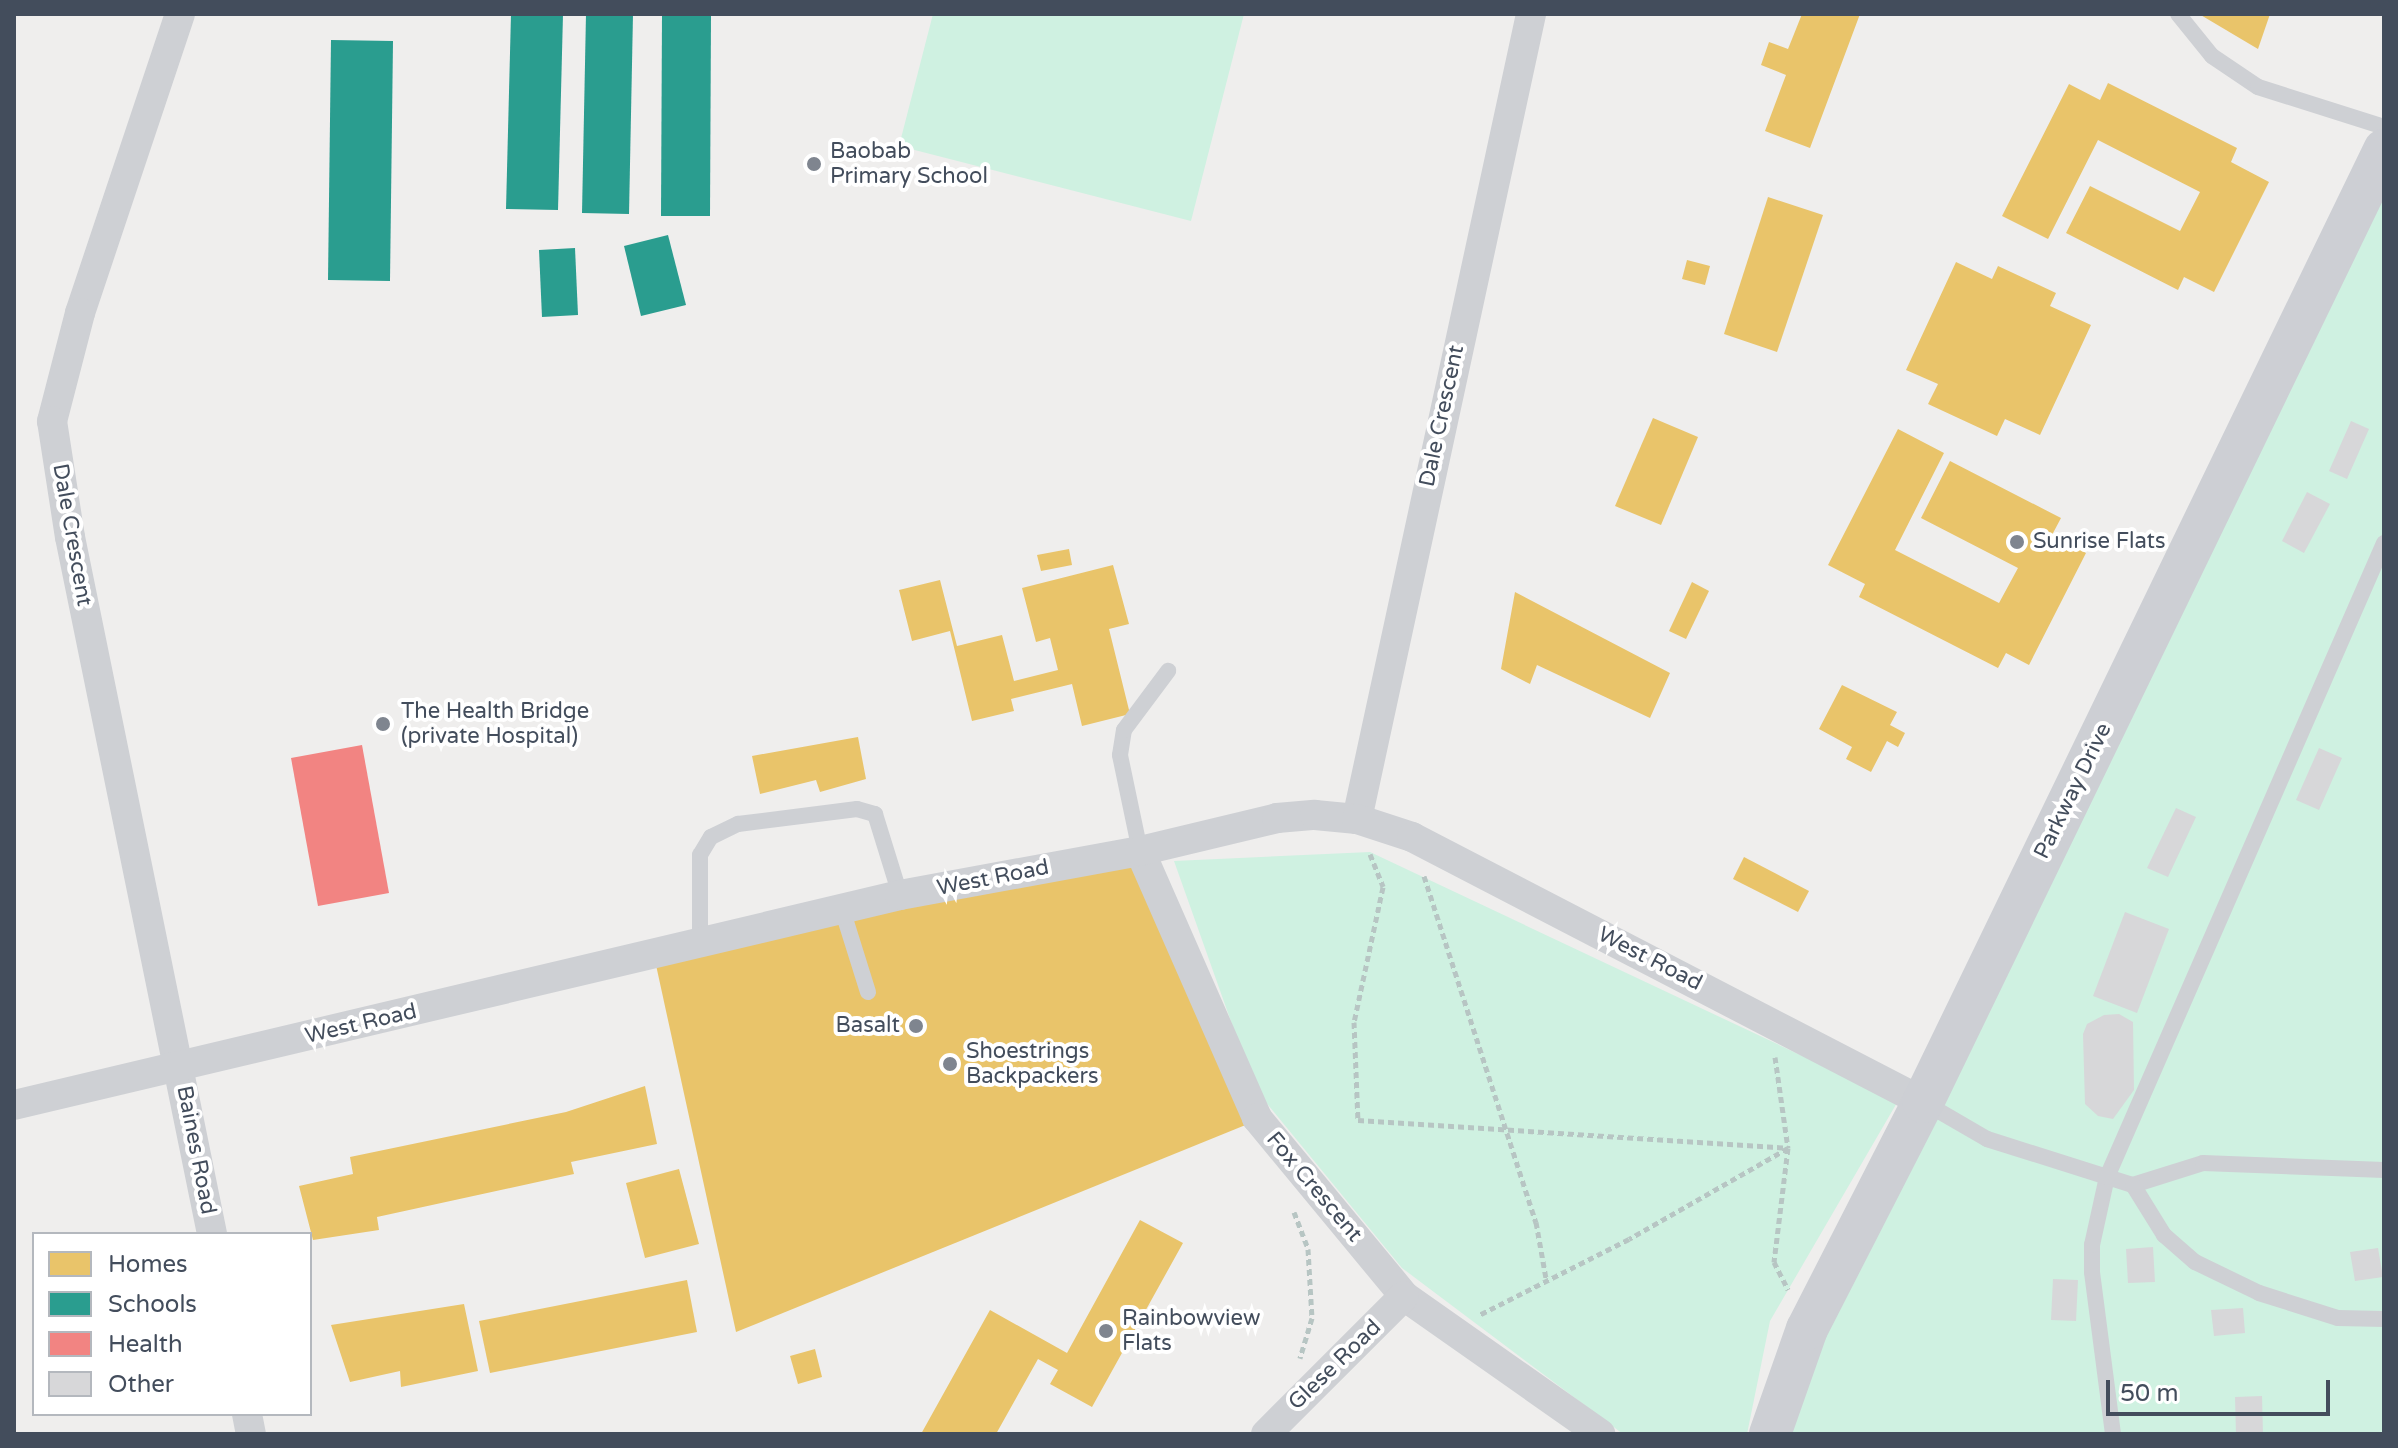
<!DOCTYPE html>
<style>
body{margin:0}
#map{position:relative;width:2398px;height:1448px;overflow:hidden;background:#efeeed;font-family:"Varela Round",sans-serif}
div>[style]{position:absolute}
.green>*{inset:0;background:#cff1e1}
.homes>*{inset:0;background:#e9c46a}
.schools>*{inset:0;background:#2a9d8f}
.health>*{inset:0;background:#f28482}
.building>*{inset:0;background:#d7d7d9}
.path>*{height:5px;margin-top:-2.5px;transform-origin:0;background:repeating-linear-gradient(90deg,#b7c5c3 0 6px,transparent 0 10px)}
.lane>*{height:16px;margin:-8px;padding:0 8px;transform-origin:8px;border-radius:8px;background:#ced0d4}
.street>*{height:30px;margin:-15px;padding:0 15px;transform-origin:15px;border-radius:15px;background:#ced0d4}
.secondary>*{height:42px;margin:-21px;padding:0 21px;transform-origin:21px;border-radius:21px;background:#cdcfd4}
.dots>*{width:22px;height:22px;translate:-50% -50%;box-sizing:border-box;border:4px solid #fff;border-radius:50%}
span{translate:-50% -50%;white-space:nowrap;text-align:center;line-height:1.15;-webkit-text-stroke:8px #fff;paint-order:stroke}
.poi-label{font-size:22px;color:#434d5c}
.left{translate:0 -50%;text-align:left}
.right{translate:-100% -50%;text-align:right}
.street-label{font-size:22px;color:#434d5c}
.frame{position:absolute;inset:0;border:16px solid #434d5c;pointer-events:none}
.legend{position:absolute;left:32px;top:1232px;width:280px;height:184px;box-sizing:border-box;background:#fff;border:2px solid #b4b8be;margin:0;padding:10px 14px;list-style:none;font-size:24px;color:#434d5c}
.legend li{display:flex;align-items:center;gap:16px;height:40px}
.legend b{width:40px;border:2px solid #b4b8be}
.scale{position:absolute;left:2106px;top:1380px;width:224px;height:36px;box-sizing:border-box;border:4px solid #434d5c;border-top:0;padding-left:10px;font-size:24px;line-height:28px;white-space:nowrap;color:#434d5c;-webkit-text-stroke:6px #fff;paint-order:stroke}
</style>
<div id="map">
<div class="green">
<div style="clip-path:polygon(933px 14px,1244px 14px,1191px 221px,899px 146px)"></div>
<div style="clip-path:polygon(2384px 167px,2384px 1434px,1779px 1434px)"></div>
<div style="clip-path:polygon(1370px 852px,1898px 1101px,1770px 1321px,1747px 1434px,1623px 1434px,1402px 1268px,1255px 1089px,1174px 861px)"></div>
</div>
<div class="homes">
<div style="clip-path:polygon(1802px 14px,1860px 14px,1810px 148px,1765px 131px,1786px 75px,1761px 65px,1769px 42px,1788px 49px)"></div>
<div style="clip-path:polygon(2199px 14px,2270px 14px,2258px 49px)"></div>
<div style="clip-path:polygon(2108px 83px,2237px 148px,2231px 162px,2269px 182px,2214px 292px,2184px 277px,2178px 290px,2066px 233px,2090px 186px,2180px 231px,2200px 192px,2098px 140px,2048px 239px,2002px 216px,2069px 84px,2100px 100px)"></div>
<div style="clip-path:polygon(1768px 197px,1823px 215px,1777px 352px,1724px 334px)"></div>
<div style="clip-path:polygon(1687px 260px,1710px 266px,1705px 285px,1682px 279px)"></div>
<div style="clip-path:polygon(1956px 262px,1992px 279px,1998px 266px,2056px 293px,2050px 306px,2091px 325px,2040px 435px,2005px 419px,1997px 436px,1928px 404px,1938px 384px,1906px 370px)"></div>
<div style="clip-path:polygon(1653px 418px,1698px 437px,1661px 525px,1615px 506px)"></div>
<div style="clip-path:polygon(1898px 429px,1944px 453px,1895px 550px,1999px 603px,2018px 568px,1921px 518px,1950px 461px,2061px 518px,2052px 535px,2086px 553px,2029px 665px,2006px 653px,1998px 668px,1859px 597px,1865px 584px,1828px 565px)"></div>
<div style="clip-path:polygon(1069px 549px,1072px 565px,1041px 571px,1037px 555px)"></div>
<div style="clip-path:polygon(1113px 565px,1129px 624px,1109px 629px,1130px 714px,1082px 726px,1072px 684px,1011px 699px,1014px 711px,972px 721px,950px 631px,912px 641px,899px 590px,940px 580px,957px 646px,1002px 635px,1014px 681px,1058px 670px,1050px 638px,1036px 642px,1022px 588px)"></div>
<div style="clip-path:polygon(1692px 582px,1709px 591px,1686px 639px,1669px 631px)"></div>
<div style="clip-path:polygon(1515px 592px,1670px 673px,1650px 718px,1537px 665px,1530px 684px,1501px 669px)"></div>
<div style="clip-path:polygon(1842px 685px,1897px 712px,1890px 725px,1905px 733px,1898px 747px,1887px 741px,1871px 772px,1846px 759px,1852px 747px,1819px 729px)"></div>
<div style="clip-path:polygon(858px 737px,866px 779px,820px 792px,816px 780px,760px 794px,752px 756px)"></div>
<div style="clip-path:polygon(1131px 857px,1248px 1124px,736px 1332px,656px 965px)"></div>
<div style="clip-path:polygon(1744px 857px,1809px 891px,1798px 912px,1733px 879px)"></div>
<div style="clip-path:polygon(645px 1086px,657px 1144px,571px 1162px,574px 1174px,377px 1217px,379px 1230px,313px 1240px,299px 1186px,353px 1174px,350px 1157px,566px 1112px)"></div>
<div style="clip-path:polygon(679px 1169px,699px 1244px,645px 1258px,626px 1183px)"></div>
<div style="clip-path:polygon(1140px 1220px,1183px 1243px,1092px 1407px,1050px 1384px,1058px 1370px,1038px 1359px,996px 1434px,921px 1434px,990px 1310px,1067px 1353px)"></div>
<div style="clip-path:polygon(687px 1280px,697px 1332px,490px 1373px,479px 1321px)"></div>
<div style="clip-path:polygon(464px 1304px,478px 1371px,401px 1387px,400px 1371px,350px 1382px,331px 1325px)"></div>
<div style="clip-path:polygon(815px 1349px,822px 1377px,798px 1384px,790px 1356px)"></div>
</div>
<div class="schools">
<div style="clip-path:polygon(511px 14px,563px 14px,558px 210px,506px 209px)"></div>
<div style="clip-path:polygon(586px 14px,633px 14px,629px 214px,582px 213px)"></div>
<div style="clip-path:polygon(662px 14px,711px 14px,710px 216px,661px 216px)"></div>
<div style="clip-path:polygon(331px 40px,393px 41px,390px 281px,328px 280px)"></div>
<div style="clip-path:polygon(668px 235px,686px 305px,641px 316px,624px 246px)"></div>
<div style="clip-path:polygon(575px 248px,578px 315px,542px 317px,539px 250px)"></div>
</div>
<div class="health">
<div style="clip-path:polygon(362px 745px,389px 893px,318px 906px,291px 758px)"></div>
</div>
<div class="building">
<div style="clip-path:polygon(2351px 421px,2369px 429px,2347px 479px,2329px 471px)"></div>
<div style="clip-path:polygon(2307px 492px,2330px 504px,2304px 553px,2282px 541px)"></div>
<div style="clip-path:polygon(2319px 748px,2342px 758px,2319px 810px,2296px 800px)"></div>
<div style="clip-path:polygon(2176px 808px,2196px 817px,2168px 877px,2147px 868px)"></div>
<div style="clip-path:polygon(2125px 912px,2169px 929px,2137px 1013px,2093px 996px)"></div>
<div style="clip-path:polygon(2119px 1014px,2133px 1022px,2134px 1090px,2113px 1119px,2098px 1116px,2085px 1104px,2083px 1034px,2087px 1024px,2104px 1015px)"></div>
<div style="clip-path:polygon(2153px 1247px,2155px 1282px,2128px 1283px,2126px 1249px)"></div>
<div style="clip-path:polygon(2378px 1248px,2383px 1277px,2355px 1281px,2350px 1252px)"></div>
<div style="clip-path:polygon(2053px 1279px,2078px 1280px,2076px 1321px,2051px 1320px)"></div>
<div style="clip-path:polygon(2243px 1308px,2245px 1333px,2214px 1336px,2211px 1310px)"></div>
<div style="clip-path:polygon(2262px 1396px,2263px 1434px,2236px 1434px,2235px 1397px)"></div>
</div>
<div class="path">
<div style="left:1370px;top:854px;width:35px;rotate:68deg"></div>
<div style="left:1383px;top:887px;width:138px;rotate:102.1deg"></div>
<div style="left:1354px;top:1022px;width:98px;rotate:87.7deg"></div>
<div style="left:1358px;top:1120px;width:431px;rotate:3.7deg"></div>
<div style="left:1788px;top:1148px;width:183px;rotate:150.2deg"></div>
<div style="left:1629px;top:1239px;width:168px;rotate:153.1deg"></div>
<div style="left:1424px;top:876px;width:364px;rotate:72.1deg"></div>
<div style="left:1536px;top:1222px;width:57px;rotate:79.9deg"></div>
<div style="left:1775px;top:1057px;width:92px;rotate:81.9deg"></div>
<div style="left:1788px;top:1148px;width:115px;rotate:97deg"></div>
<div style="left:1774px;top:1262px;width:31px;rotate:63deg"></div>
<div style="left:1294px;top:1212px;width:40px;rotate:69deg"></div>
<div style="left:1308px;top:1249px;width:69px;rotate:86.7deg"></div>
<div style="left:1312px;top:1318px;width:42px;rotate:106.7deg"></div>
</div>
<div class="lane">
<div style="left:2178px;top:14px;width:54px;rotate:51deg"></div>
<div style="left:2212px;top:56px;width:55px;rotate:34deg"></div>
<div style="left:2258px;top:87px;width:132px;rotate:17.6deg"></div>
<div style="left:1140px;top:851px;width:98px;rotate:-101.8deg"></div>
<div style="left:1120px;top:755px;width:25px;rotate:-81deg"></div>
<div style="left:1124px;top:730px;width:74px;rotate:-53.3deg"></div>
<div style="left:842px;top:909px;width:87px;rotate:72.6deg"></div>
<div style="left:700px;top:946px;width:91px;rotate:-90deg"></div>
<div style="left:700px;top:855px;width:21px;rotate:-59deg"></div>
<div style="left:711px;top:837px;width:30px;rotate:-26deg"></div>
<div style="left:738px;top:824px;width:120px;rotate:-7.2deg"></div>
<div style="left:857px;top:809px;width:19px;rotate:16deg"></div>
<div style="left:875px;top:814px;width:85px;rotate:72.8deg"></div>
<div style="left:1925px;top:1103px;width:72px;rotate:30.1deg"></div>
<div style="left:1987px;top:1139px;width:153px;rotate:17.5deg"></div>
<div style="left:2133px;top:1185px;width:73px;rotate:-17.4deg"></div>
<div style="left:2203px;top:1163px;width:181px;rotate:2.2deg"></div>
<div style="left:2133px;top:1185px;width:59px;rotate:58.2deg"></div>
<div style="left:2164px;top:1235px;width:41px;rotate:41.1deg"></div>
<div style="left:2195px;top:1262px;width:71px;rotate:25.8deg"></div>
<div style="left:2259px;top:1293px;width:83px;rotate:17.6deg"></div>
<div style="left:2338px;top:1318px;width:46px;rotate:1.2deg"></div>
<div style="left:2113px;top:1434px;width:163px;rotate:-97.4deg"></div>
<div style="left:2092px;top:1272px;width:27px;rotate:-90deg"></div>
<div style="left:2092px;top:1245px;width:70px;rotate:-77.6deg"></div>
<div style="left:2107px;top:1177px;width:692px;rotate:-66.4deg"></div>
</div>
<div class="street">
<div style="left:180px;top:14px;width:315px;rotate:108.5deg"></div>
<div style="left:80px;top:313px;width:112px;rotate:104.5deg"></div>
<div style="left:52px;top:421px;width:117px;rotate:81.2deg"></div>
<div style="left:70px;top:537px;width:711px;rotate:78.48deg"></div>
<div style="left:1357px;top:819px;width:824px;rotate:-77.8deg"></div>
<div style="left:1140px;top:851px;width:292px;rotate:66.3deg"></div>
<div style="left:1257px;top:1118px;width:231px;rotate:50.4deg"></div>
<div style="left:1404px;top:1296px;width:240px;rotate:35.1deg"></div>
<div style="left:14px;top:1105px;width:911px;rotate:-13.33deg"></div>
<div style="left:900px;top:895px;width:244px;rotate:-10.4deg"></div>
<div style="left:1140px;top:851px;width:141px;rotate:-13.5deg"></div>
<div style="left:1277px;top:818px;width:38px;rotate:-5deg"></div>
<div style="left:1315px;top:815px;width:42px;rotate:5.4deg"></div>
<div style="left:1357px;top:819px;width:58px;rotate:18.1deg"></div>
<div style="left:1412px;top:837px;width:576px;rotate:27.41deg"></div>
<div style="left:247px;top:1414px;width:20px;rotate:79deg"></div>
<div style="left:1266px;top:1434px;width:195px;rotate:-45deg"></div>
</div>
<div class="secondary">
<div style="left:1770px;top:1434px;width:111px;rotate:-70.6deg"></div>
<div style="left:1807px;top:1329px;width:255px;rotate:-62.9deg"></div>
<div style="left:1923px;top:1102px;width:1058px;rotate:-64.16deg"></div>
</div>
<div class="dots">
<div style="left:814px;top:164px;background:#7f858f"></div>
<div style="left:2017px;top:542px;background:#7f858f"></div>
<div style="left:383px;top:724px;background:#7f858f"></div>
<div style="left:916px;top:1026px;background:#7f858f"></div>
<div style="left:950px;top:1064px;background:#7f858f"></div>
<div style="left:1106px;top:1331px;background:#7f858f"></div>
</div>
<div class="poi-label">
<span class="left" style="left:830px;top:164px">Baobab<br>Primary School</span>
<span class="left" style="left:2033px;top:542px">Sunrise Flats</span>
<span class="left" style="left:401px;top:724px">The Health Bridge<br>(private Hospital)</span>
<span class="right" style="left:900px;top:1026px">Basalt</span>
<span class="left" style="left:966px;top:1064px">Shoestrings<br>Backpackers</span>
<span class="left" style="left:1122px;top:1331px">Rainbowview<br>Flats</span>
</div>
<div class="street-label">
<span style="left:1442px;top:416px;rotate:-78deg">Dale Crescent</span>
<span style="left:72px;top:535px;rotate:80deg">Dale Crescent</span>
<span style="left:2073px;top:791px;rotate:-64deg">Parkway Drive</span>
<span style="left:993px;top:878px;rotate:-11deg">West Road</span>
<span style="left:1650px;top:959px;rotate:27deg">West Road</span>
<span style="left:361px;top:1024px;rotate:-13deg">West Road</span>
<span style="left:196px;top:1150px;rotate:79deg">Baines Road</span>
<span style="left:1314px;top:1187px;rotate:50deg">Fox Crescent</span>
<span style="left:1335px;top:1365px;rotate:-44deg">Glese Road</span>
</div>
<div class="frame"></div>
<ul class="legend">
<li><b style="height:22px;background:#e9c46a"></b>Homes</li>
<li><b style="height:22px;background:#2a9d8f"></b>Schools</li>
<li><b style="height:22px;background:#f28482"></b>Health</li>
<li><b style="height:22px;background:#d7d7d9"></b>Other</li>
</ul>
<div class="scale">50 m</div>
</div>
